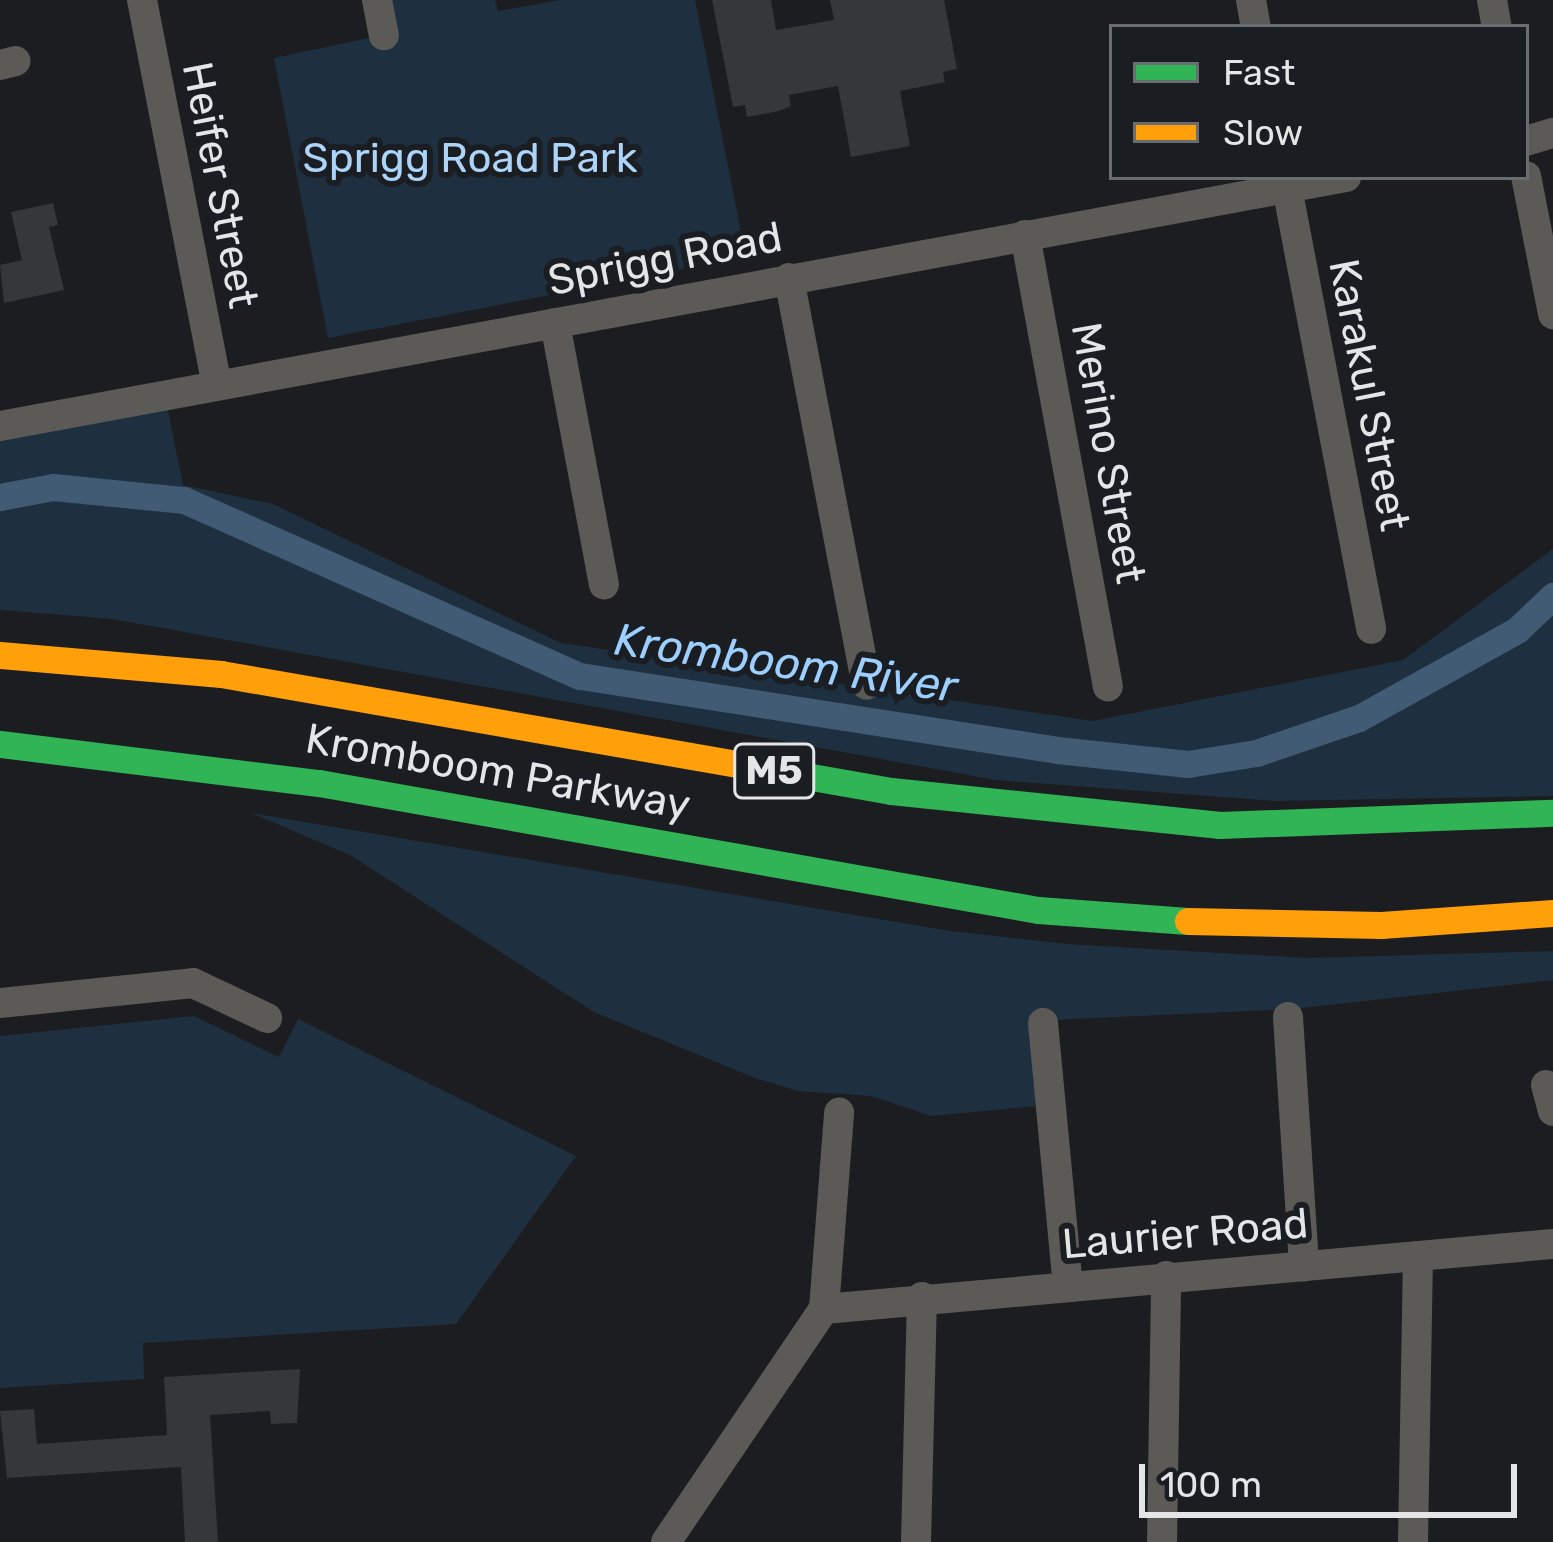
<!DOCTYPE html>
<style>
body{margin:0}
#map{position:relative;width:1553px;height:1542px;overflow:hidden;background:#1b1d20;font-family:Rubik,sans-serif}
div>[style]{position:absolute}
.green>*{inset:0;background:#1e3040}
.canal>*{height:27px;margin:-13.5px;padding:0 13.5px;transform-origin:13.5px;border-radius:13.5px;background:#405b73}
.building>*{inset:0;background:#353739}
.street>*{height:30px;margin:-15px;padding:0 15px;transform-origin:15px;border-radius:15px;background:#5b5a56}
.fast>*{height:27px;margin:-13.5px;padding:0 13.5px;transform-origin:13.5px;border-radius:13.5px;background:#30b455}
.slow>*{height:27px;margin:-13.5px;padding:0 13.5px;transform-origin:13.5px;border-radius:13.5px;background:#ff9f0a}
span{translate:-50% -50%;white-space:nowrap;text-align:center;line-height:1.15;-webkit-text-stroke:12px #1a1d21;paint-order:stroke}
.shield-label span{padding:3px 9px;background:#1a1d21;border:3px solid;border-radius:9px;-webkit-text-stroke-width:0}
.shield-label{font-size:39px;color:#e3e5e7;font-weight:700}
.park-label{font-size:42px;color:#acd4f9}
.street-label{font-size:42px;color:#e3e5e7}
.water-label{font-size:45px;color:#9ccffe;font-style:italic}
.legend{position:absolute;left:1109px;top:24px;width:420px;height:156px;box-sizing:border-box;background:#1a1d21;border:3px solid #6a6d70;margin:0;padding:15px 21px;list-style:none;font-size:36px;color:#e3e5e7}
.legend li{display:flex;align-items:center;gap:24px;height:60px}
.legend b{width:60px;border:3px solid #6a6d70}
.scale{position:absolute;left:1139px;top:1464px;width:378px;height:54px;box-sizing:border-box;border:6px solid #e3e5e7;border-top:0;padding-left:15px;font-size:36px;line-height:42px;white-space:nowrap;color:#e3e5e7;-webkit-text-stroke:9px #1a1d21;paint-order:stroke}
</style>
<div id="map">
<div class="green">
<div style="clip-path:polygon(377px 0,495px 0,498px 11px,560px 0,695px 0,746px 257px,328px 338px,274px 58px,383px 35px)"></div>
<div style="clip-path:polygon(165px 396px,183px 485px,273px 504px,561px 643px,1093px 721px,1403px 660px,1553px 549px,1553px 796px,1276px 801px,996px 780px,113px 619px,0 610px,0 426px)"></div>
<div style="clip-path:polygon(251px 813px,951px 931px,1067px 944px,1307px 958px,1553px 951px,1553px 980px,1292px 1009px,1030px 1021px,1036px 1106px,931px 1116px,871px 1096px,798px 1091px,755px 1078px,594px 1012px,350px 855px)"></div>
<div style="clip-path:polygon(194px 1016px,279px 1057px,298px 1019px,576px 1156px,456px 1324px,143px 1343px,144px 1379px,0 1388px,0 1036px)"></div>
</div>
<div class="canal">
<div style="left:0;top:497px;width:54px;rotate:-10.7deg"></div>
<div style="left:53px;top:487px;width:132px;rotate:5.7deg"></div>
<div style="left:184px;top:500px;width:433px;rotate:24deg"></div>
<div style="left:580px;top:676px;width:483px;rotate:8.8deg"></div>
<div style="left:1057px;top:750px;width:132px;rotate:6.1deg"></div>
<div style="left:1188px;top:764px;width:69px;rotate:-9.2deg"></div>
<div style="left:1256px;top:753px;width:109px;rotate:-18.8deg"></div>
<div style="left:1359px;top:718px;width:181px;rotate:-29.1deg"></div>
<div style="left:1517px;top:630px;width:50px;rotate:-43.4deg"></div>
</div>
<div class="building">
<div style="clip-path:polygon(712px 0,771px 0,776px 30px,834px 20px,830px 0,944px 0,957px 69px,943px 72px,945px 82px,900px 91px,910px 146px,851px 157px,838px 86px,789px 95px,791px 106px,779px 111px,747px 117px,745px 105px,733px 107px)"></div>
<div style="clip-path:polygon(53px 203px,58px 225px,49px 227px,64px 290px,4px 303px,0 265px,22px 260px,11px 212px)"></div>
<div style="clip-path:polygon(300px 1369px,297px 1423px,271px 1424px,270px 1411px,210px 1415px,218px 1542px,185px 1542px,181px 1467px,7px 1478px,0 1411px,34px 1409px,37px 1444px,167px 1435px,164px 1377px)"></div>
</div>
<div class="street">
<div style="left:142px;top:0;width:393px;rotate:79deg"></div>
<div style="left:377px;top:0;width:36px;rotate:79deg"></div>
<div style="left:1251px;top:0;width:27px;rotate:80deg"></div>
<div style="left:1492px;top:0;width:27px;rotate:80deg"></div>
<div style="left:0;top:65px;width:16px;rotate:-14deg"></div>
<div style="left:1526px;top:141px;width:28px;rotate:-17deg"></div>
<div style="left:1526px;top:176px;width:141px;rotate:78.9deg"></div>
<div style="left:1285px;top:177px;width:460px;rotate:79.2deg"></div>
<div style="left:1025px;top:235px;width:459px;rotate:79.6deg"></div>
<div style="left:789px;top:278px;width:414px;rotate:79.2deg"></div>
<div style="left:555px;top:323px;width:266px;rotate:79.4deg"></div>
<div style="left:0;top:426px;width:1369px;rotate:-10.48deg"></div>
<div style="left:0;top:1003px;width:194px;rotate:-5.9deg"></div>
<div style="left:193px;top:983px;width:82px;rotate:25.3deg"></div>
<div style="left:1288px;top:1017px;width:250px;rotate:86.3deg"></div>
<div style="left:1043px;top:1023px;width:264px;rotate:84.6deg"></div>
<div style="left:1546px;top:1085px;width:27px;rotate:75deg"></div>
<div style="left:824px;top:1309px;width:732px;rotate:-5.1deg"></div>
<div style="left:666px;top:1542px;width:282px;rotate:-55.9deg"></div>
<div style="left:824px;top:1309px;width:197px;rotate:-85.6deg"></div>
<div style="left:916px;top:1542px;width:245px;rotate:-88.6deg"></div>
<div style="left:1162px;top:1542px;width:266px;rotate:-89.1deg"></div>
<div style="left:1413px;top:1542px;width:286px;rotate:-89deg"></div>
</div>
<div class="fast">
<div style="left:0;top:744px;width:321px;rotate:7deg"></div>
<div style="left:319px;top:783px;width:730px;rotate:10.02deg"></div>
<div style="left:1038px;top:910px;width:150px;rotate:4.2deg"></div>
<div style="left:766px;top:769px;width:127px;rotate:10deg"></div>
<div style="left:891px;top:791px;width:331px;rotate:5.9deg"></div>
<div style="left:1220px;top:825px;width:333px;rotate:-2.1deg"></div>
</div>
<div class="slow">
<div style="left:0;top:655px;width:222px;rotate:4.9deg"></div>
<div style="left:221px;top:674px;width:553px;rotate:9.89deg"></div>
<div style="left:1188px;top:921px;width:193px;rotate:1.2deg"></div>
<div style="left:1381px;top:925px;width:172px;rotate:-4deg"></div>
</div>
<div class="shield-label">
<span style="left:774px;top:771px">M5</span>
</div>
<div class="park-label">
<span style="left:470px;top:158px">Sprigg Road Park</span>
</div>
<div class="street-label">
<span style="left:220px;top:185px;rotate:79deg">Heifer Street</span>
<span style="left:665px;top:259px;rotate:-11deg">Sprigg Road</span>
<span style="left:1369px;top:395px;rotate:79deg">Karakul Street</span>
<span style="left:1108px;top:453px;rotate:80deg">Merino Street</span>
<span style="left:498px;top:772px;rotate:10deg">Kromboom Parkway</span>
<span style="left:1185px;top:1234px;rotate:-5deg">Laurier Road</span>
</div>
<div class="water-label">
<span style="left:786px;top:663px;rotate:8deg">Kromboom River</span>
</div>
<ul class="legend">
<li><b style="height:15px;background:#30b455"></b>Fast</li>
<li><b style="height:15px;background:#ff9f0a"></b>Slow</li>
</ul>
<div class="scale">100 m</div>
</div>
